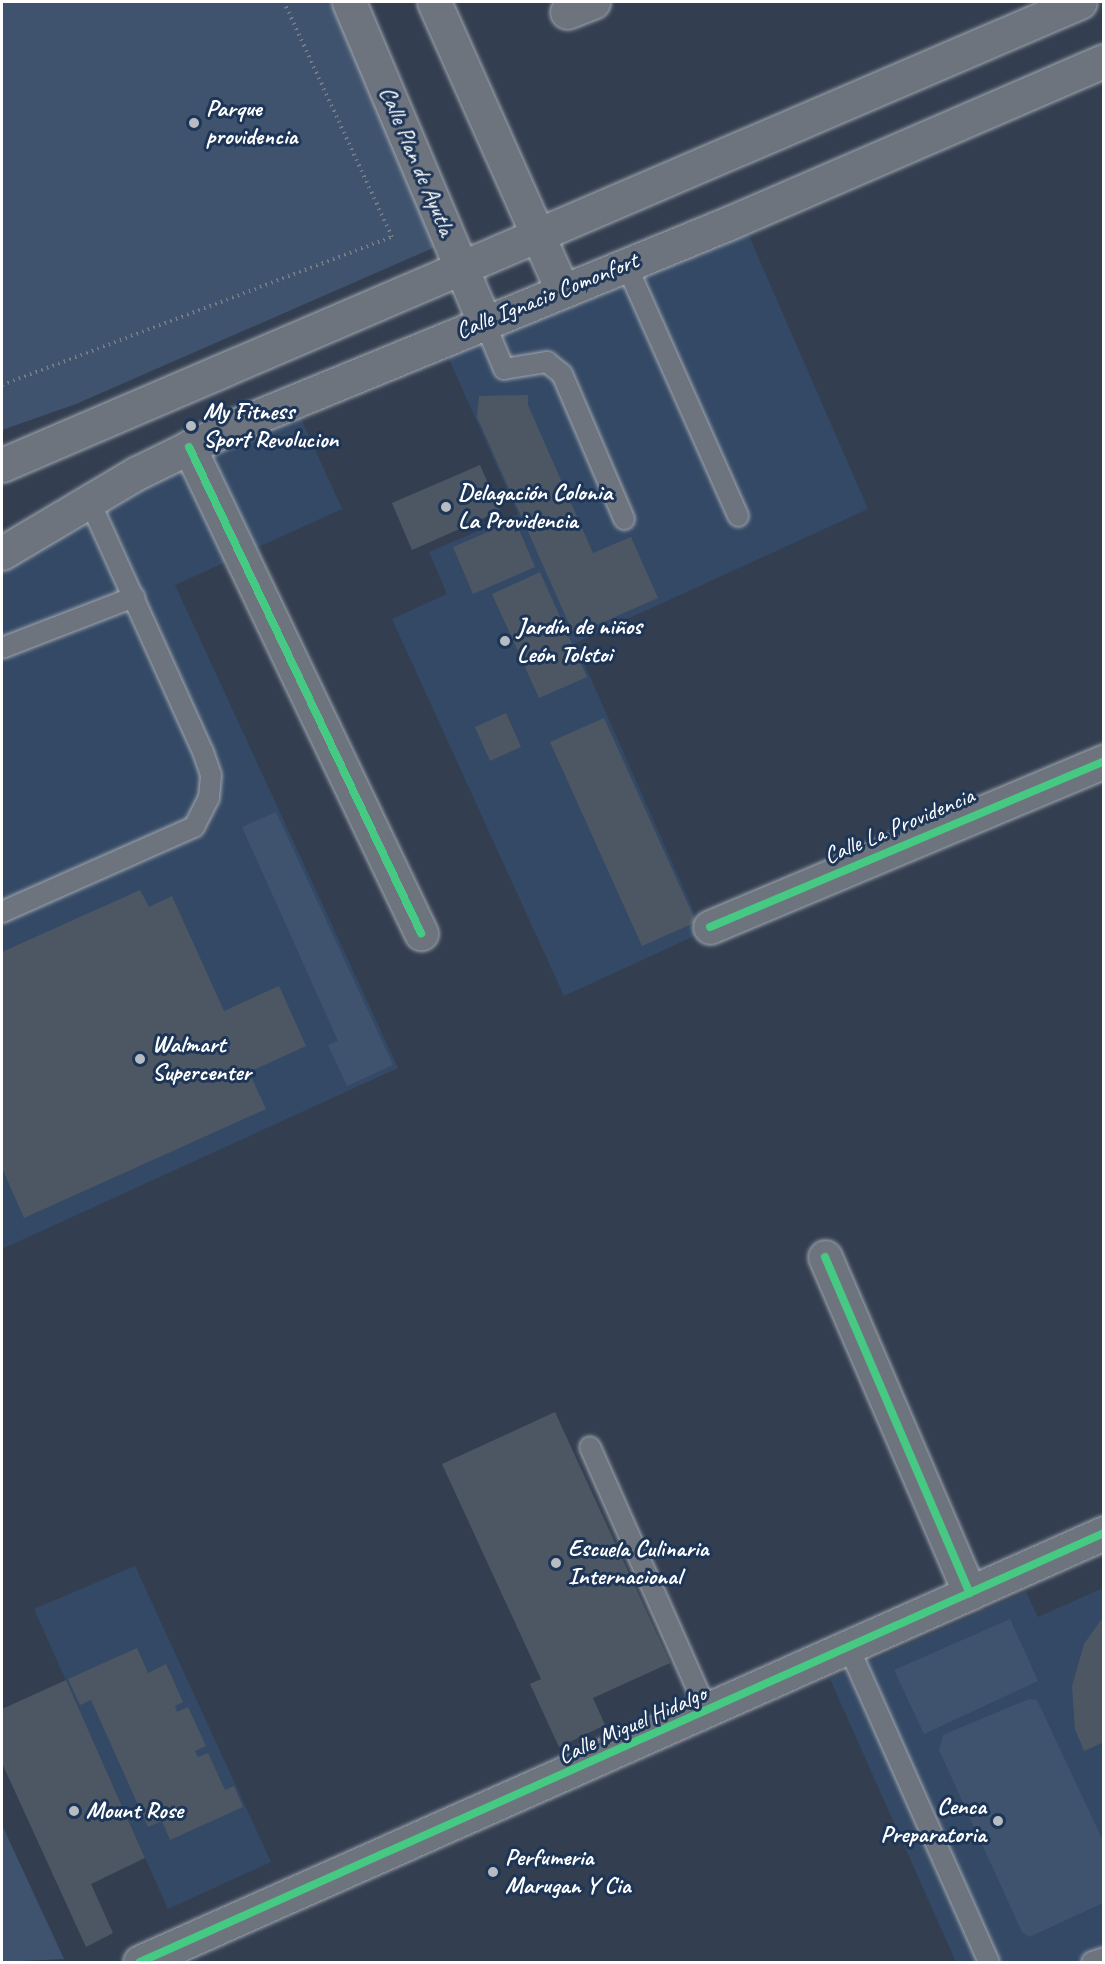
<!DOCTYPE html>
<meta charset="utf-8">
<style>
body{margin:0}
#map{position:relative;width:1105px;height:1964px;overflow:hidden;background:#333f51;font-family:Caveat,sans-serif}
div>[style]{position:absolute}
.built>*{inset:0;background:#344965}
.green>*{inset:0;background:#40536e}
.building>*{inset:0;background:#4d5764}
.path>*{height:4px;margin-top:-2px;transform-origin:0;background:repeating-linear-gradient(90deg,#767d86 0 1.5px,transparent 0 6px)}
.roads{filter:drop-shadow(0 0 2px #a3a9b1) drop-shadow(0 0 2px #a3a9b1)}
.lane>*{height:20px;margin:-10px;padding:0 10px;transform-origin:10px;border-radius:10px;background:#6e747e}
.street>*{height:33px;margin:-16.5px;padding:0 16.5px;transform-origin:16.5px;border-radius:16.5px;background:#6e747e}
.secondary>*{height:33px;margin:-16.5px;padding:0 16.5px;transform-origin:16.5px;border-radius:16.5px;background:#6e747e}
.cycleway>*{height:8px;margin:-4px;padding:0 4px;transform-origin:4px;border-radius:4px;background:#46c982}
.dots>*{width:16px;height:16px;translate:-50% -50%;box-sizing:border-box;border:3px solid #1d3557;border-radius:50%}
span{translate:-50% -50%;white-space:nowrap;text-align:center;line-height:1.15;-webkit-text-stroke:6px #1d3557;paint-order:stroke}
.poi-label{font-size:24px;color:#fff;font-weight:700}
.left{translate:0 -50%;text-align:left}
.right{translate:-100% -50%;text-align:right}
.street-label{font-size:24px;color:#fff}
.frame{position:absolute;inset:0;border:3px solid #fff;pointer-events:none}
</style>
<div id="map">
<div class="built">
<div style="clip-path:polygon(735px 204px,868px 509px,575px 643px,703px 932px,564px 996px,392px 619px,447px 594px,429px 552px,518px 514px,445px 350px,299px 414px,342px 509px,175px 585px,398px 1068px,2px 1249px,2px 561px,129px 484px)"></div>
<div style="clip-path:polygon(135px 1566px,271px 1862px,168px 1909px,34px 1609px)"></div>
<div style="clip-path:polygon(1103px 1588px,1103px 1962px,956px 1962px,830px 1679px,1026px 1592px,1038px 1617px)"></div>
</div>
<div class="green">
<div style="clip-path:polygon(2px 2px,331px 2px,442px 244px,76px 404px,2px 430px)"></div>
<div style="clip-path:polygon(276px 812px,393px 1065px,347px 1086px,328px 1045px,338px 1041px,242px 827px)"></div>
<div style="clip-path:polygon(1010px 1619px,1038px 1681px,924px 1734px,894px 1670px)"></div>
<div style="clip-path:polygon(1029px 1699px,1037px 1700px,1104px 1843px,1103px 1903px,1029px 1937px,1022px 1932px,939px 1750px,943px 1735px)"></div>
<div style="clip-path:polygon(2px 1825px,64px 1959px,2px 1962px)"></div>
</div>
<div class="building">
<div style="clip-path:polygon(528px 395px,528px 405px,593px 553px,631px 537px,658px 598px,574px 635px,477px 417px,479px 396px)"></div>
<div style="clip-path:polygon(480px 465px,500px 511px,412px 550px,392px 503px)"></div>
<div style="clip-path:polygon(515px 520px,535px 567px,473px 594px,453px 547px)"></div>
<div style="clip-path:polygon(540px 572px,587px 677px,539px 698px,492px 594px)"></div>
<div style="clip-path:polygon(506px 713px,521px 747px,490px 761px,475px 727px)"></div>
<div style="clip-path:polygon(604px 718px,696px 922px,642px 946px,550px 742px)"></div>
<div style="clip-path:polygon(140px 890px,149px 907px,172px 896px,224px 1011px,279px 986px,306px 1046px,249px 1072px,266px 1109px,24px 1218px,2px 1168px,2px 952px)"></div>
<div style="clip-path:polygon(555px 1412px,670px 1663px,593px 1698px,605px 1725px,559px 1747px,530px 1684px,541px 1679px,442px 1464px)"></div>
<div style="clip-path:polygon(1104px 1616px,1104px 1742px,1084px 1751px,1075px 1729px,1072px 1686px,1084px 1644px)"></div>
<div style="clip-path:polygon(137px 1648px,148px 1673px,166px 1664px,183px 1702px,175px 1706px,177px 1712px,188px 1707px,206px 1746px,195px 1751px,198px 1757px,208px 1753px,225px 1790px,234px 1786px,243px 1807px,170px 1840px,162px 1821px,148px 1827px,91px 1700px,80px 1705px,68px 1679px)"></div>
<div style="clip-path:polygon(66px 1680px,145px 1858px,91px 1884px,113px 1933px,86px 1947px,2px 1763px,2px 1709px)"></div>
</div>
<div class="path">
<div style="left:2px;top:385px;width:417px;rotate:-20.8deg"></div>
<div style="left:392px;top:237px;width:259px;rotate:-114.7deg"></div>
</div>
<div class="roads">
<div class="lane">
<div style="left:626px;top:264px;width:276px;rotate:66deg"></div>
<div style="left:484px;top:321px;width:52px;rotate:67.4deg"></div>
<div style="left:504px;top:369px;width:44px;rotate:-9.2deg"></div>
<div style="left:547px;top:362px;width:19px;rotate:39deg"></div>
<div style="left:562px;top:374px;width:158px;rotate:66.8deg"></div>
<div style="left:2px;top:648px;width:142px;rotate:-21.1deg"></div>
<div style="left:2px;top:912px;width:210px;rotate:-23.9deg"></div>
<div style="left:194px;top:827px;width:33px;rotate:-63deg"></div>
<div style="left:209px;top:798px;width:23px;rotate:-85deg"></div>
<div style="left:211px;top:775px;width:24px;rotate:-109deg"></div>
<div style="left:203px;top:752px;width:274px;rotate:-114.3deg"></div>
<div style="left:590px;top:1447px;width:291px;rotate:66.1deg"></div>
<div style="left:849px;top:1648px;width:344px;rotate:66deg"></div>
<div style="left:1092px;top:1962px;width:13px;rotate:-18deg"></div>
</div>
<div class="street">
<div style="left:349px;top:2px;width:346px;rotate:67.1deg"></div>
<div style="left:434px;top:2px;width:315px;rotate:66deg"></div>
<div style="left:567px;top:12px;width:28px;rotate:-21deg"></div>
<div style="left:189px;top:447px;width:539px;rotate:64.48deg"></div>
<div style="left:710px;top:927px;width:428px;rotate:-22.8deg"></div>
<div style="left:825px;top:1257px;width:366px;rotate:66.7deg"></div>
<div style="left:140px;top:1962px;width:1055px;rotate:-23.99deg"></div>
</div>
<div class="secondary">
<div style="left:2px;top:465px;width:1173px;rotate:-23.24deg"></div>
<div style="left:2px;top:553px;width:157px;rotate:-30.7deg"></div>
<div style="left:137px;top:473px;width:100px;rotate:-26.1deg"></div>
<div style="left:227px;top:429px;width:543px;rotate:-22.31deg"></div>
<div style="left:729px;top:223px;width:408px;rotate:-23.4deg"></div>
</div>
</div>
<div class="cycleway">
<div style="left:189px;top:447px;width:539px;rotate:64.48deg"></div>
<div style="left:710px;top:927px;width:428px;rotate:-22.8deg"></div>
<div style="left:825px;top:1257px;width:366px;rotate:66.7deg"></div>
<div style="left:140px;top:1962px;width:1055px;rotate:-23.99deg"></div>
</div>
<div class="dots">
<div style="left:194px;top:123px;background:#b8bcc2"></div>
<div style="left:191px;top:426px;background:#b8bcc2"></div>
<div style="left:446px;top:507px;background:#b8bcc2"></div>
<div style="left:505px;top:641px;background:#b8bcc2"></div>
<div style="left:140px;top:1059px;background:#b8bcc2"></div>
<div style="left:556px;top:1563px;background:#b8bcc2"></div>
<div style="left:74px;top:1811px;background:#b8bcc2"></div>
<div style="left:998px;top:1821px;background:#b8bcc2"></div>
<div style="left:493px;top:1872px;background:#b8bcc2"></div>
</div>
<div class="poi-label">
<span class="left" style="left:206px;top:123px">Parque<br>providencia</span>
<span class="left" style="left:203px;top:426px">My Fitness<br>Sport Revolucion</span>
<span class="left" style="left:458px;top:507px">Delagación Colonia<br>La Providencia</span>
<span class="left" style="left:517px;top:641px">Jardín de niños<br>León Tolstoi</span>
<span class="left" style="left:152px;top:1059px">Walmart<br>Supercenter</span>
<span class="left" style="left:568px;top:1563px">Escuela Culinaria<br>Internacional</span>
<span class="right" style="left:986px;top:1821px">Cenca<br>Preparatoria</span>
<span class="left" style="left:86px;top:1811px">Mount Rose</span>
<span class="left" style="left:505px;top:1872px">Perfumeria<br>Marugan Y Cia</span>
</div>
<div class="street-label">
<span style="left:417px;top:161px;rotate:67deg">Calle Plan de Ayutla</span>
<span style="left:547px;top:296px;rotate:-22deg">Calle Ignacio Comonfort</span>
<span style="left:899px;top:826px;rotate:-23deg">Calle La Providencia</span>
<span style="left:632px;top:1725px;rotate:-24deg">Calle Miguel Hidalgo</span>
</div>
<div class="frame"></div>
</div>
